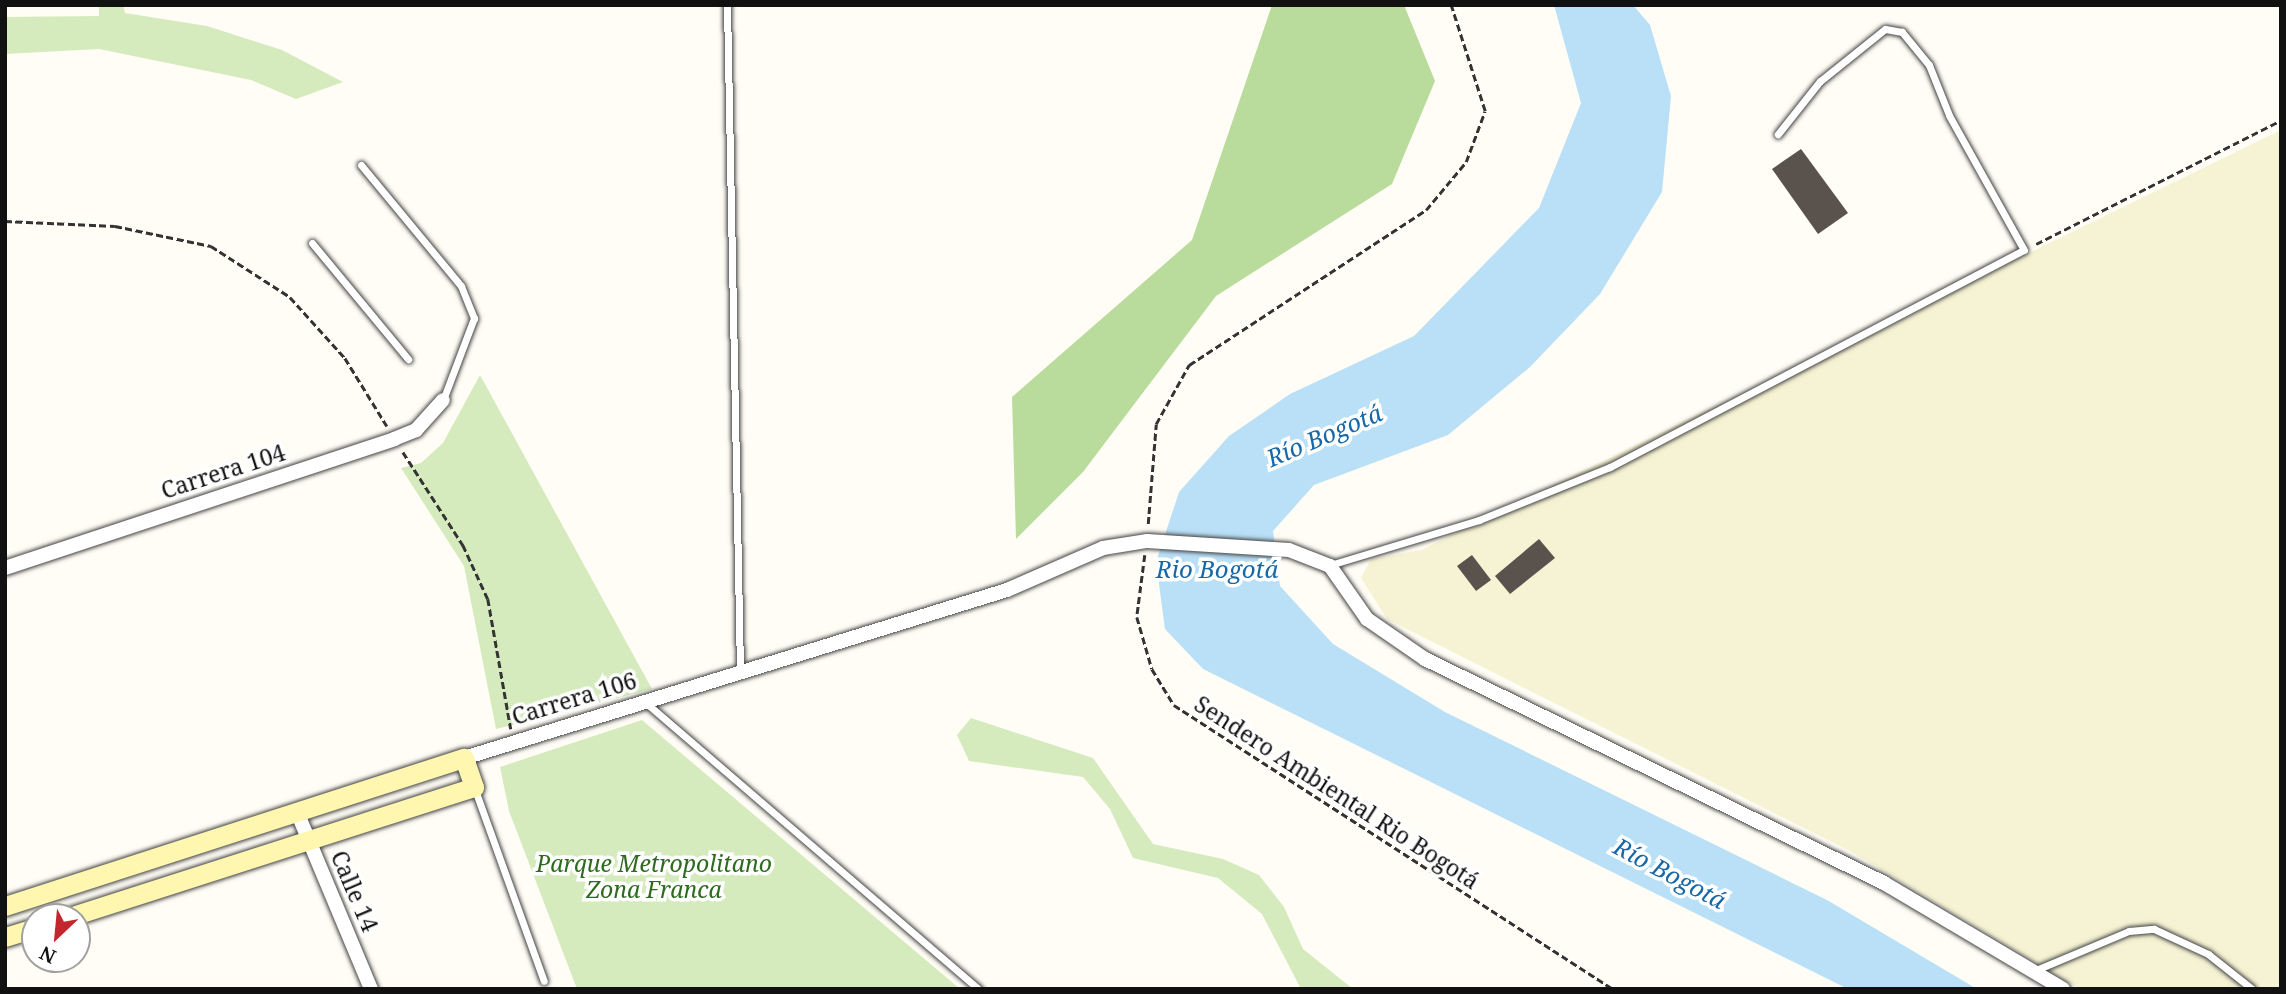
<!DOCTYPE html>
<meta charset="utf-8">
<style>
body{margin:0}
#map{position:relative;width:2286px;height:994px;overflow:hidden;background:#fffdf5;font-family:"Noto Serif",serif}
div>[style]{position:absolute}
.farmland>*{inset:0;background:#f6f3d4}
.green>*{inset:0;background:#d5ebbd}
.forest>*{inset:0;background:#b9dc9c}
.water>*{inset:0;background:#b9e0f7}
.building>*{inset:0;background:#5a524d}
.path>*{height:2.5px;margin-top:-1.25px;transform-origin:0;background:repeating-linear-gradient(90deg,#333 0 7px,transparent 0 10.5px)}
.roads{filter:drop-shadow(0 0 2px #444) drop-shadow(0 0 2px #444)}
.lane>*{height:7px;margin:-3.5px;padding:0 3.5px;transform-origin:3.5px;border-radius:3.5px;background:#fff}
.street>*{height:14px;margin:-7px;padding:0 7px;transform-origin:7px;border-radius:7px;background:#fff}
.secondary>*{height:19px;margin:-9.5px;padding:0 9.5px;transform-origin:9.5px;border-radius:9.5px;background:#fff6b0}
span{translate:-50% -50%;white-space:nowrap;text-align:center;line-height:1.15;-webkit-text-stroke:7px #fff;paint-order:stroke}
.street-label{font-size:23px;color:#111}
.park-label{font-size:23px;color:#2f6b1f;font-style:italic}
.water-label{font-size:24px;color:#1768a6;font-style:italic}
.frame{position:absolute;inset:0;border:7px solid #111;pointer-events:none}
.north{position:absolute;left:21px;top:903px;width:70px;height:70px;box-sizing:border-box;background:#fff;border:2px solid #a0a0a0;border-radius:50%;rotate:206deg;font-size:19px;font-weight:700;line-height:28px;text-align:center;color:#111}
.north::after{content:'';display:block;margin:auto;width:24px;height:32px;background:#c4262e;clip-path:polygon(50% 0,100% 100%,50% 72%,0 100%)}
</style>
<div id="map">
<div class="farmland">
<div style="clip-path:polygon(2281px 130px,2281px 989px,2080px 989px,1850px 851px,1387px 619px,1361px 578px,1371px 559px,1421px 550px)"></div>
</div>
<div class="green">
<div style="clip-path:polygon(99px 5px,123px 5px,125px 13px,207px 26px,282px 50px,343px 82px,296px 99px,251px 80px,99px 49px,5px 54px,5px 17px,99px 16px)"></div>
<div style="clip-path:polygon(480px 375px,652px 689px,496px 729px,464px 566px,401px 468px,421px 463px,443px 443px)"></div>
<div style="clip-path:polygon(971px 718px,1093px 758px,1153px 844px,1223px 859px,1259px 875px,1284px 907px,1303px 949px,1353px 989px,1301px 989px,1262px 914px,1218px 878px,1133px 858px,1110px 809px,1083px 777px,969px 761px,957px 735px)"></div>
<div style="clip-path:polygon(642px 720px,960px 989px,577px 989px,509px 811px,500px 767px)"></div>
</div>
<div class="forest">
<div style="clip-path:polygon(1272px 5px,1404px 5px,1435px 81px,1392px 184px,1216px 296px,1083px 472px,1016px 539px,1012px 397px,1192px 240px)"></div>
</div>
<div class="water">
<div style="clip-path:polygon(1554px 5px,1633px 5px,1650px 25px,1671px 96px,1662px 192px,1600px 294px,1530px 367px,1448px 435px,1314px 485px,1273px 531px,1280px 586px,1333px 644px,1445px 712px,1827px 900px,1977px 989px,1848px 989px,1203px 669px,1165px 629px,1156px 562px,1179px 492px,1229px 436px,1290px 394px,1414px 336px,1539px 208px,1581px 103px)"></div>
</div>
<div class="building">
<div style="clip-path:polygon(1801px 149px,1848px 213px,1818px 234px,1772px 169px)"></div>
<div style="clip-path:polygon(1539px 539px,1555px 558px,1510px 594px,1495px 576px)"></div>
<div style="clip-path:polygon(1472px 555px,1491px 580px,1476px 591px,1457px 566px)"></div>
</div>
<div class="path">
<div style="left:5px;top:221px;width:110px;rotate:2.6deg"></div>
<div style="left:115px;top:226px;width:98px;rotate:11.8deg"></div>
<div style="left:211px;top:246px;width:94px;rotate:32.8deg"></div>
<div style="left:290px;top:297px;width:82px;rotate:48deg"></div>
<div style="left:345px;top:358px;width:80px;rotate:58.3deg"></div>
<div style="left:2036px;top:244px;width:275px;rotate:-26.8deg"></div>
<div style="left:403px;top:452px;width:111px;rotate:57.2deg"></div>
<div style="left:463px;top:545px;width:60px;rotate:65.2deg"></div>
<div style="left:488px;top:599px;width:132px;rotate:80deg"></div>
<div style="left:1148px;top:524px;width:100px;rotate:-85.4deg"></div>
<div style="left:1156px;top:424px;width:68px;rotate:-60.8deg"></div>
<div style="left:1189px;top:365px;width:283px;rotate:-33.2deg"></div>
<div style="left:1426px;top:210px;width:62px;rotate:-50.2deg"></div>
<div style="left:1466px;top:162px;width:54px;rotate:-69.6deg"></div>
<div style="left:1485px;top:111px;width:111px;rotate:-107.8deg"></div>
<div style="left:1145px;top:555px;width:63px;rotate:97.4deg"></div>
<div style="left:1137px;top:617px;width:54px;rotate:73.9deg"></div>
<div style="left:1152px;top:669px;width:42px;rotate:58.6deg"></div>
<div style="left:1174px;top:705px;width:523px;rotate:32.9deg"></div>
</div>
<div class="roads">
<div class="lane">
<div style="left:727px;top:5px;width:667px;rotate:88.88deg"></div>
<div style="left:361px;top:165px;width:157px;rotate:50.4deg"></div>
<div style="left:461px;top:286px;width:35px;rotate:68deg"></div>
<div style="left:474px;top:318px;width:88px;rotate:110.7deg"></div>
<div style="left:312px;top:243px;width:151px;rotate:50.4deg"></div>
<div style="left:1330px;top:565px;width:156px;rotate:-16.8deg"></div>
<div style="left:1479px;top:520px;width:141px;rotate:-22deg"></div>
<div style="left:1610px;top:467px;width:467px;rotate:-27.7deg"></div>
<div style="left:2024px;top:250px;width:154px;rotate:-119.1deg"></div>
<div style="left:1949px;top:115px;width:54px;rotate:-111.8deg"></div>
<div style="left:1929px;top:65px;width:43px;rotate:-129.3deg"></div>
<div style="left:1902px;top:32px;width:17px;rotate:-170deg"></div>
<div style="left:1885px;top:29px;width:83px;rotate:141.3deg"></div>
<div style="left:1820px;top:81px;width:68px;rotate:128.4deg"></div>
<div style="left:646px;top:703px;width:439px;rotate:40.7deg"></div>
<div style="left:474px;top:787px;width:206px;rotate:70.2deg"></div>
<div style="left:2036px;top:970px;width:101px;rotate:-22.8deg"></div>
<div style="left:2129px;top:931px;width:25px;rotate:-5deg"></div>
<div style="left:2154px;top:929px;width:60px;rotate:24.8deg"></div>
<div style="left:2208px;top:954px;width:56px;rotate:38.5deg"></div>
</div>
<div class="street">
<div style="left:5px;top:568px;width:410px;rotate:-18.3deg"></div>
<div style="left:394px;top:439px;width:24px;rotate:-22deg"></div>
<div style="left:416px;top:430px;width:40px;rotate:-48deg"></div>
<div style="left:464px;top:758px;width:568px;rotate:-17.19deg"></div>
<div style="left:1007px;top:590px;width:105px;rotate:-23.6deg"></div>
<div style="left:1103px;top:548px;width:45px;rotate:-9deg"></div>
<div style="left:1147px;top:541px;width:142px;rotate:3.6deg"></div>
<div style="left:1289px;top:550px;width:44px;rotate:21.3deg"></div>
<div style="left:1330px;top:566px;width:65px;rotate:55.1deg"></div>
<div style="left:1367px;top:619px;width:70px;rotate:34.6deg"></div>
<div style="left:1425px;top:659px;width:511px;rotate:26.01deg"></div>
<div style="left:1884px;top:883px;width:208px;rotate:30.6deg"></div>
<div style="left:297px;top:812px;width:192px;rotate:67.3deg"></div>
</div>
<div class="secondary">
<div style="left:5px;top:906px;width:482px;rotate:-17.9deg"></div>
<div style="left:464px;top:758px;width:31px;rotate:71deg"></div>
<div style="left:474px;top:787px;width:426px;rotate:162.2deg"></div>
<div style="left:5px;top:937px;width:31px;rotate:-17deg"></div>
</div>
</div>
<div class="street-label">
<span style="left:223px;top:471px;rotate:-18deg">Carrera 104</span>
<span style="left:574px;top:698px;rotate:-17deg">Carrera 106</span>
<span style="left:1337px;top:792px;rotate:33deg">Sendero Ambiental Rio Bogotá</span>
<span style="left:355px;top:891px;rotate:67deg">Calle 14</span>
</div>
<div class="park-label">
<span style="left:654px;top:876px">Parque Metropolitano<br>Zona Franca</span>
</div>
<div class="water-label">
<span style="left:1324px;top:435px;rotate:-23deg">Río Bogotá</span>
<span style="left:1217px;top:569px">Rio Bogotá</span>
<span style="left:1670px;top:873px;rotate:28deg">Río Bogotá</span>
</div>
<div class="frame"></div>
<div class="north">N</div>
</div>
